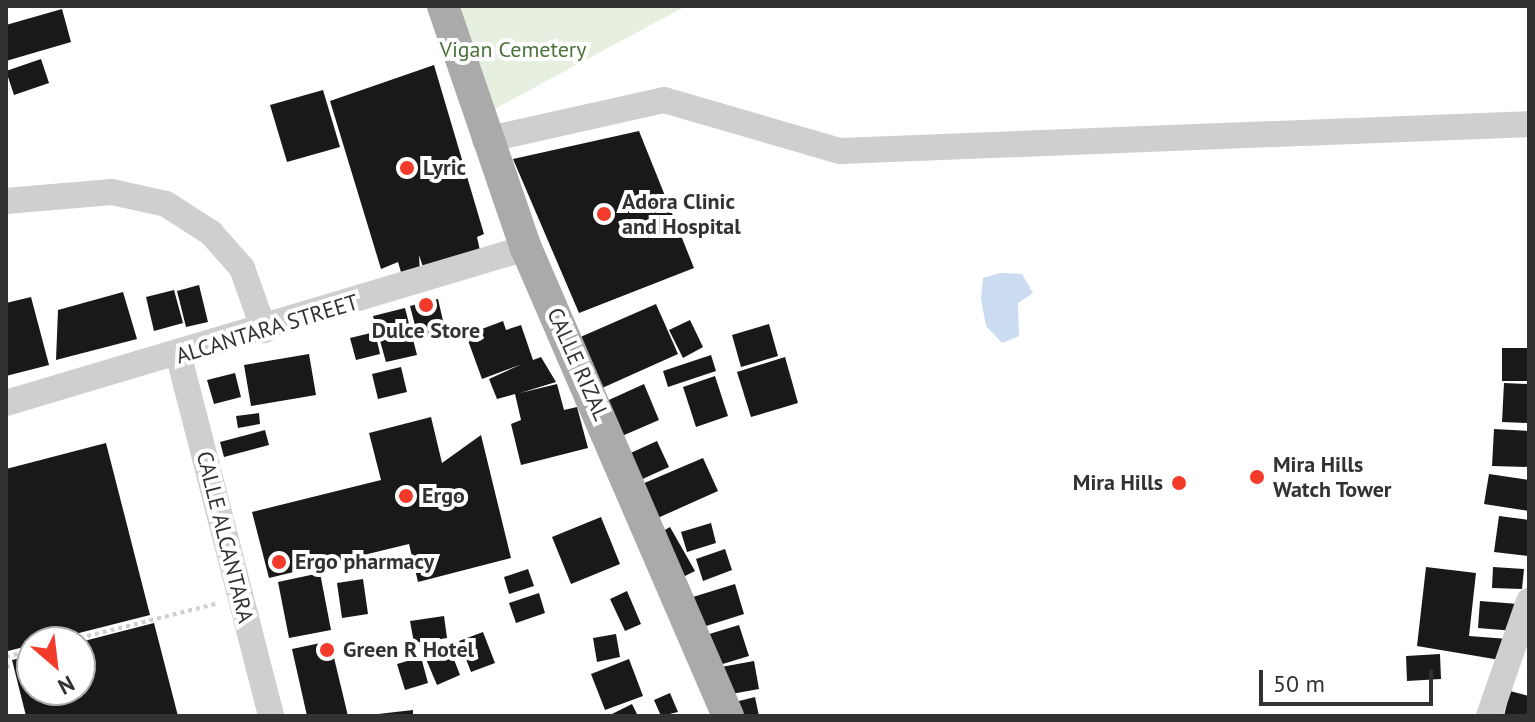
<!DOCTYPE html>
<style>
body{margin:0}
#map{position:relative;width:1535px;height:722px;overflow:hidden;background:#fff;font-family:"PT Sans",sans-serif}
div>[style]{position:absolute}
.green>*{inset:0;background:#e6efe0}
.water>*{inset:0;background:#cbdcf0}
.building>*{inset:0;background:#191919}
.path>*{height:4px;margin-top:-2px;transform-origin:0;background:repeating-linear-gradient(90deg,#cfcfcf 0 4px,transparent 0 8px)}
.minor>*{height:26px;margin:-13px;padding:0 13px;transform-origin:13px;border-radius:13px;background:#cfcfcf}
.major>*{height:32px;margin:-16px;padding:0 16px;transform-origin:16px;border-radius:16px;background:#aaa}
.dots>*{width:22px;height:22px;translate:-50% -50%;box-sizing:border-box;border:4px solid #fff;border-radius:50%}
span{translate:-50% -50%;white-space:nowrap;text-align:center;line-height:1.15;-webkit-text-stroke:8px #fff;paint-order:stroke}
.park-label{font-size:22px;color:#4c723b}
.poi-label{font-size:22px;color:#323232;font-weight:700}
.left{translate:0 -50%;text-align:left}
.right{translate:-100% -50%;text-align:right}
.street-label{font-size:22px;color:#323232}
.frame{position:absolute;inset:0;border:8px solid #323232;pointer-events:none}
.north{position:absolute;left:16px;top:626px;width:80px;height:80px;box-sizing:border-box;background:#fff;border:2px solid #adadad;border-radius:50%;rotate:152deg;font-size:22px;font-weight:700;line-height:32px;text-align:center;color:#323232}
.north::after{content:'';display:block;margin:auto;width:28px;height:36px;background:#f23b2b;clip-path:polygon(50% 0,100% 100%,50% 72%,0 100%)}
.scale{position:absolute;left:1259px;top:670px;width:174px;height:36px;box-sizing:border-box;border:4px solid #323232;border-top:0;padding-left:10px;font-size:24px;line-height:28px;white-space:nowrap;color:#323232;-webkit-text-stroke:6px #fff;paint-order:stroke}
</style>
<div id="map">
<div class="green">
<div style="clip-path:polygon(452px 6px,686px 6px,487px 113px)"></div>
</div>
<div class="water">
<div style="clip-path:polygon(1000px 273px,1022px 274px,1033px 293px,1018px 303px,1019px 336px,1002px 343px,986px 326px,981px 299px,983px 278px)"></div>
</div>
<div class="building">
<div style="clip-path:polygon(62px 9px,71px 42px,6px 61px,6px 25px)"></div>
<div style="clip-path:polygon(41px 59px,49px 83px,14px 95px,6px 71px)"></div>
<div style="clip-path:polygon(434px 65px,484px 234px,477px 237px,481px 255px,425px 273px,419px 255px,420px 274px,403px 279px,398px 262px,381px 269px,330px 101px)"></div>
<div style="clip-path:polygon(323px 90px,340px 147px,287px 162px,270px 105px)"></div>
<div style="clip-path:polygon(639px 131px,694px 268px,579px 313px,513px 159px)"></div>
<div style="clip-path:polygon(199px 285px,208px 322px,186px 327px,177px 291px)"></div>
<div style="clip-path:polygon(174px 290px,183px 323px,154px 331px,146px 297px)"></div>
<div style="clip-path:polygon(123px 292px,137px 339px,56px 360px,58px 310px)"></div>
<div style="clip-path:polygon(31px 297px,49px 365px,6px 376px,6px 303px)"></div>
<div style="clip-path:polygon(438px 299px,446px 334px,419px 341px,410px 306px)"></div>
<div style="clip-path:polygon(656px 304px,678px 354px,591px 393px,569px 342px)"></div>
<div style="clip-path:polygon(405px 308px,417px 355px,386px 362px,373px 316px)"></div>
<div style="clip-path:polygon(690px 320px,703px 347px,683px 358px,669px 330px)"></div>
<div style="clip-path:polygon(503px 321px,506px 330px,521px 325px,533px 360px,541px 357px,556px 382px,520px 393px,557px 384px,564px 410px,577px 407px,588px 448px,521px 465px,511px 424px,521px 420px,515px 394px,497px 399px,489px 379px,522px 364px,482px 379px,466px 335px)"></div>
<div style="clip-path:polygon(769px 324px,778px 356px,741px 367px,732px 335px)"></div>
<div style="clip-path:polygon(375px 332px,380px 354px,356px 360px,350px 338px)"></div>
<div style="clip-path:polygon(1502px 348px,1529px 348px,1529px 381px,1502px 381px)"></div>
<div style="clip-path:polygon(309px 354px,316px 395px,251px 406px,244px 365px)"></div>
<div style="clip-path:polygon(711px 355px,716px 371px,668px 387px,663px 371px)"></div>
<div style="clip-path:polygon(785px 357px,798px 403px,751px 417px,737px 372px)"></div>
<div style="clip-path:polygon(401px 367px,407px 392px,378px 399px,372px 374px)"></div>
<div style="clip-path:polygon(235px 373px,241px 397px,214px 404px,207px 380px)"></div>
<div style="clip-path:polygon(715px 376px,728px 416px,696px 427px,683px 387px)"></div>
<div style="clip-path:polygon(1504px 383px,1529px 384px,1529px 423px,1502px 422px)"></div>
<div style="clip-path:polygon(644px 384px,659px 420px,615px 439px,600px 404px)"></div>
<div style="clip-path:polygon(259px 413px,260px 424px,238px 428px,236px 416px)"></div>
<div style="clip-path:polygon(431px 417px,442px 463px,481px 435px,511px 558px,418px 582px,409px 544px,269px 578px,252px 512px,381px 480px,369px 433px)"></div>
<div style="clip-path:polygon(1494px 429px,1529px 431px,1529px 467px,1492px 466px)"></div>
<div style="clip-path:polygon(265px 430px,269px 445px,224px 457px,220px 442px)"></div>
<div style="clip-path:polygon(657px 441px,669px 467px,636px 482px,624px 456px)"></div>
<div style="clip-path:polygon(106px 443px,150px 615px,8px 651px,6px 469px)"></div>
<div style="clip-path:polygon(703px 458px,718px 491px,651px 521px,635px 487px)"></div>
<div style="clip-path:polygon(1489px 474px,1529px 480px,1529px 511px,1484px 504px)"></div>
<div style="clip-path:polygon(1499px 516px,1529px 520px,1529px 556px,1494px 552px)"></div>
<div style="clip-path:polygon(601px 517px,620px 564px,571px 584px,552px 537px)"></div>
<div style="clip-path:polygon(711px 523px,716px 543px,687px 552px,681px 532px)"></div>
<div style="clip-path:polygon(670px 527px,695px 571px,681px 578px,656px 535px)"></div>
<div style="clip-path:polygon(725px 549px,732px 570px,703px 581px,696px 559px)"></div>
<div style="clip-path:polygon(1426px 567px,1476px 573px,1469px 636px,1508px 639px,1506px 661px,1417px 646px)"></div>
<div style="clip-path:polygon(1493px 567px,1524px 569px,1522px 589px,1492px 588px)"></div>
<div style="clip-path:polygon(528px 569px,534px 586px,509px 594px,504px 577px)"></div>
<div style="clip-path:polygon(320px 573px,331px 630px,289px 638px,278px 582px)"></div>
<div style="clip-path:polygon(363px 579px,368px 614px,342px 618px,337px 583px)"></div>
<div style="clip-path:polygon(735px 584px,744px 614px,703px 627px,693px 597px)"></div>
<div style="clip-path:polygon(627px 591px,641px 624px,625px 631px,610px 599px)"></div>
<div style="clip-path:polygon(539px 593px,545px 613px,516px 623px,509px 603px)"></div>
<div style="clip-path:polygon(1480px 601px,1518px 604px,1515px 631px,1478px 628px)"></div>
<div style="clip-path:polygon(444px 616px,447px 638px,414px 643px,410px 621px)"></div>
<div style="clip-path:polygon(154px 623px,178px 716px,26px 716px,12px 660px,32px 655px,32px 690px,80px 690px,80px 642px)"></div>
<div style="clip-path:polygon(739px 625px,749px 656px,716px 666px,706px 635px)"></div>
<div style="clip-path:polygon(483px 632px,495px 663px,471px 672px,459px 641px)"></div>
<div style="clip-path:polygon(616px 634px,620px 657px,597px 662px,593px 638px)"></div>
<div style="clip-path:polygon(330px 641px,348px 716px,307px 716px,292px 649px)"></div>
<div style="clip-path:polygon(450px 649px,460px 675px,437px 685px,426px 659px)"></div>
<div style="clip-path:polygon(1440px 654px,1441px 679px,1407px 681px,1406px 656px)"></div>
<div style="clip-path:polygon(421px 657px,428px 683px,405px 690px,397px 664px)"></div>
<div style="clip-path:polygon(629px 659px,643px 696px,605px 710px,591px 674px)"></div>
<div style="clip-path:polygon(754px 661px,759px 689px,726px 695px,721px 667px)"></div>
<div style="clip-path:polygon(1510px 691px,1529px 696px,1529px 716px,1504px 716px)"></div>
<div style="clip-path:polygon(670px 693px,678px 712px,661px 716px,654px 700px)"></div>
<div style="clip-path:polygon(755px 697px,759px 716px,738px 716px,735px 702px)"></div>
<div style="clip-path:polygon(632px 704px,638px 716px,608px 716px)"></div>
<div style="clip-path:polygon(413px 710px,413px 716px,379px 716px,378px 714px)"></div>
</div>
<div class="path">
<div style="left:64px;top:642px;width:160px;rotate:-14.1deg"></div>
<div style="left:6px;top:646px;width:1px"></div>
<div style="left:6px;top:657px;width:27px;rotate:-15deg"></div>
<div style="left:6px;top:667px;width:7px;rotate:-16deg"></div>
</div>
<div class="minor">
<div style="left:485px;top:140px;width:183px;rotate:-12.6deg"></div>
<div style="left:664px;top:100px;width:183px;rotate:16.2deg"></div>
<div style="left:840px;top:151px;width:690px;rotate:-2.24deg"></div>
<div style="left:6px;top:201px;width:106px;rotate:-4.9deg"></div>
<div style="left:112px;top:192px;width:55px;rotate:12.5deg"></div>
<div style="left:166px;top:204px;width:54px;rotate:32.8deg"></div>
<div style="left:211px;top:233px;width:47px;rotate:48.5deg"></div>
<div style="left:242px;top:268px;width:66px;rotate:70.5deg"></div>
<div style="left:179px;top:357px;width:371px;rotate:75.6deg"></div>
<div style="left:6px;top:403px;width:543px;rotate:-16.6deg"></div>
<div style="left:1489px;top:716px;width:122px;rotate:-70.8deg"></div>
</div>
<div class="major">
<div style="left:443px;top:6px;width:256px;rotate:71.1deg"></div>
<div style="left:526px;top:248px;width:510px;rotate:66.65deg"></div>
</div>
<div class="dots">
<div style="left:407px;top:168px;background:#f23b2b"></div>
<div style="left:604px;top:214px;background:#f23b2b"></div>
<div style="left:426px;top:305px;background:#f23b2b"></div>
<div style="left:1257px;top:477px;background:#f23b2b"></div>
<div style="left:1179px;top:483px;background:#f23b2b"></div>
<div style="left:406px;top:496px;background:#f23b2b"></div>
<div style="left:279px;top:562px;background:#f23b2b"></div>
<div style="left:327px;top:650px;background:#f23b2b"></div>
</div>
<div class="park-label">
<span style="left:513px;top:50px">Vigan Cemetery</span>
</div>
<div class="poi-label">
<span class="left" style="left:423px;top:168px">Lyric</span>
<span class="left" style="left:622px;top:214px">Adora Clinic<br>and Hospital</span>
<span style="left:426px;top:331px">Dulce Store</span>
<span class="left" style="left:1273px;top:477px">Mira Hills<br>Watch Tower</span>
<span class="right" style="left:1163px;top:483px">Mira Hills</span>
<span class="left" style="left:422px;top:496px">Ergo</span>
<span class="left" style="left:295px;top:562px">Ergo pharmacy</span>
<span class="left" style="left:343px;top:650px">Green R Hotel</span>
</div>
<div class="street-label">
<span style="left:267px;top:329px;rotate:-17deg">ALCANTARA STREET</span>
<span style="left:578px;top:364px;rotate:66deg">CALLE RIZAL</span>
<span style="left:225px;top:537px;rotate:76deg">CALLE ALCANTARA</span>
</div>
<div class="frame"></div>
<div class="north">N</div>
<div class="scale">50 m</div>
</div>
